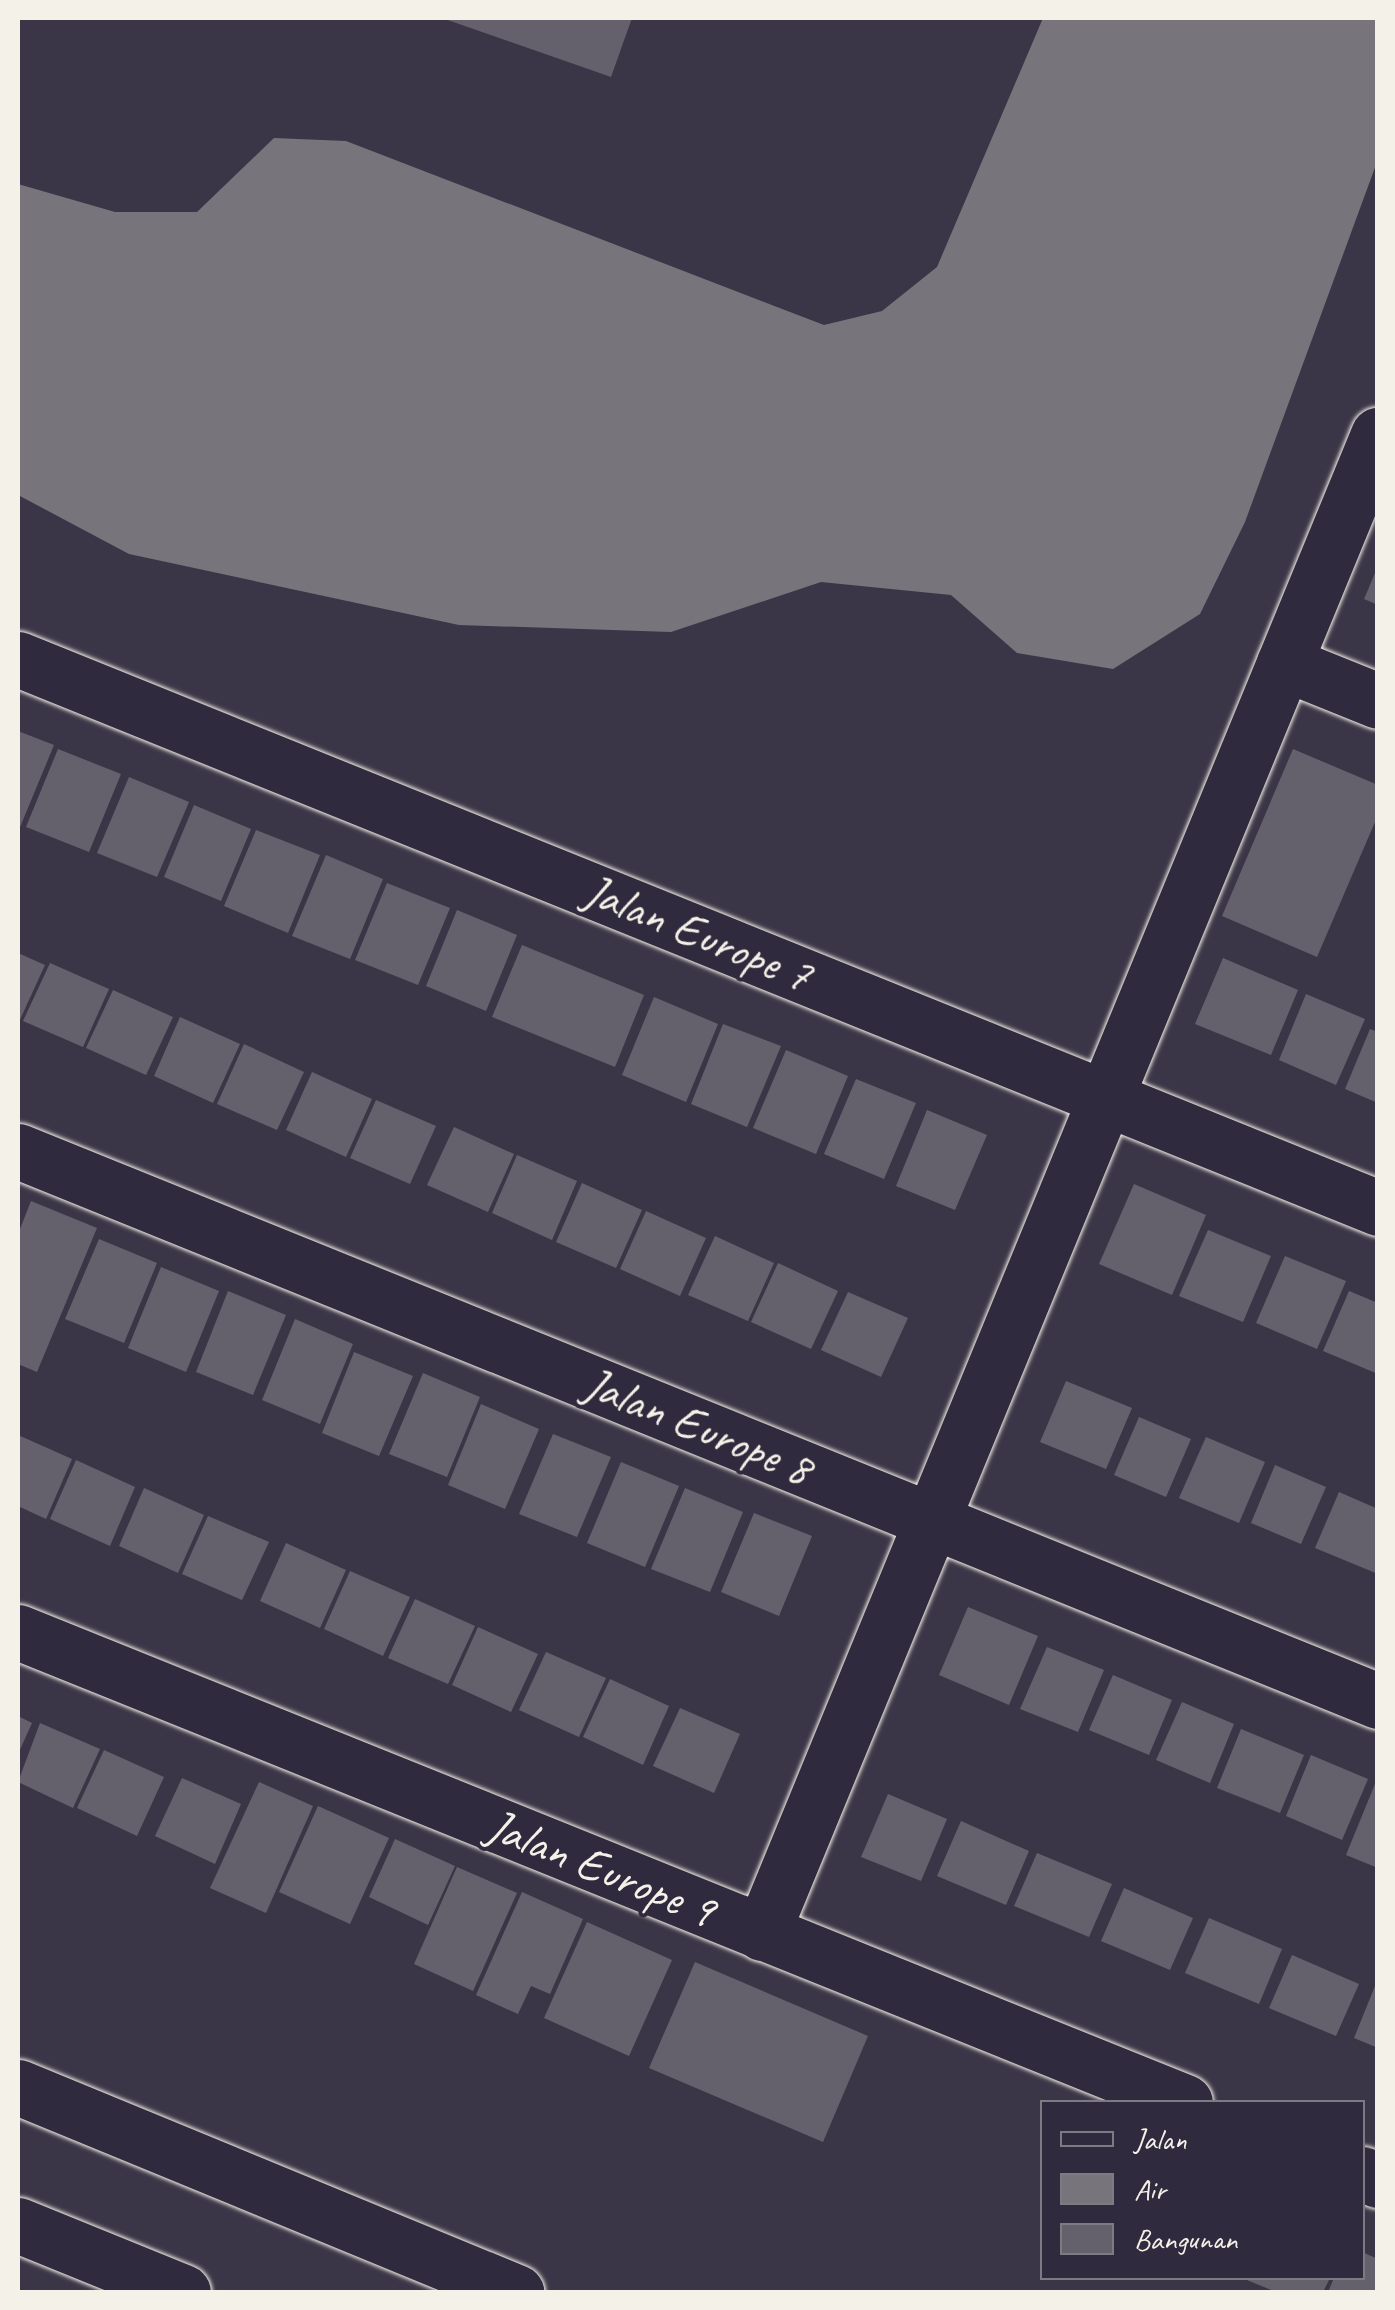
<!DOCTYPE html>
<style>
body{margin:0}
#map{position:relative;width:1395px;height:2310px;overflow:hidden;background:#3b3647;font-family:Caveat,sans-serif}
div>[style]{position:absolute}
.water>*{inset:0;background:#78747b}
.building>*{inset:0;background:#65616c}
.roads{filter:drop-shadow(0 0 2px #f4f1e8) drop-shadow(0 0 2px #f4f1e8)}
.minor>*{height:55px;margin:-27.5px;padding:0 27.5px;transform-origin:27.5px;border-radius:27.5px;background:#2f2a3d}
.major>*{height:55px;margin:-27.5px;padding:0 27.5px;transform-origin:27.5px;border-radius:27.5px;background:#2f2a3d}
span{translate:-50% -50%;white-space:nowrap;text-align:center;line-height:1.15;-webkit-text-stroke:8px #2f2a3d;paint-order:stroke}
.street-label{font-size:48px;color:#f4f1e8}
.frame{position:absolute;inset:0;border:20px solid #f4f1e8;pointer-events:none}
.legend{position:absolute;left:1040px;top:2100px;width:325px;height:180px;box-sizing:border-box;background:#2f2a3d;border:2px solid #7e7a81;margin:0;padding:12px 18px;list-style:none;font-size:30px;color:#f4f1e8}
.legend li{display:flex;align-items:center;gap:20px;height:50px}
.legend b{width:50px;border:2px solid #7e7a81}
</style>
<div id="map">
<div class="water">
<div style="clip-path:polygon(1043px 18px,1377px 18px,1377px 162px,1245px 522px,1200px 614px,1113px 669px,1017px 653px,951px 595px,821px 582px,671px 632px,459px 625px,129px 554px,18px 495px,18px 184px,115px 212px,197px 212px,274px 138px,346px 141px,824px 325px,882px 311px,937px 267px)"></div>
</div>
<div class="building">
<div style="clip-path:polygon(442px 18px,632px 18px,611px 77px)"></div>
<div style="clip-path:polygon(1378px 566px,1378px 605px,1364px 599px)"></div>
<div style="clip-path:polygon(18px 731px,54px 745px,18px 832px)"></div>
<div style="clip-path:polygon(58px 749px,121px 774px,89px 852px,26px 827px)"></div>
<div style="clip-path:polygon(1293px 749px,1378px 785px,1378px 815px,1317px 957px,1222px 916px)"></div>
<div style="clip-path:polygon(129px 777px,189px 802px,157px 877px,97px 853px)"></div>
<div style="clip-path:polygon(194px 805px,251px 829px,221px 901px,164px 877px)"></div>
<div style="clip-path:polygon(256px 830px,320px 855px,288px 933px,224px 906px)"></div>
<div style="clip-path:polygon(326px 855px,383px 879px,350px 959px,292px 936px)"></div>
<div style="clip-path:polygon(387px 883px,450px 908px,418px 985px,355px 960px)"></div>
<div style="clip-path:polygon(457px 910px,517px 935px,486px 1011px,426px 986px)"></div>
<div style="clip-path:polygon(522px 945px,644px 995px,615px 1067px,492px 1017px)"></div>
<div style="clip-path:polygon(18px 953px,45px 965px,18px 1024px)"></div>
<div style="clip-path:polygon(1223px 958px,1298px 990px,1271px 1055px,1195px 1024px)"></div>
<div style="clip-path:polygon(50px 963px,109px 989px,83px 1047px,23px 1021px)"></div>
<div style="clip-path:polygon(113px 990px,173px 1017px,146px 1075px,86px 1048px)"></div>
<div style="clip-path:polygon(1306px 994px,1365px 1019px,1336px 1085px,1279px 1060px)"></div>
<div style="clip-path:polygon(654px 997px,718px 1024px,686px 1102px,622px 1075px)"></div>
<div style="clip-path:polygon(180px 1017px,240px 1044px,213px 1103px,154px 1076px)"></div>
<div style="clip-path:polygon(723px 1024px,781px 1046px,747px 1127px,691px 1104px)"></div>
<div style="clip-path:polygon(1370px 1029px,1378px 1032px,1378px 1103px,1345px 1089px)"></div>
<div style="clip-path:polygon(244px 1044px,304px 1072px,277px 1130px,217px 1104px)"></div>
<div style="clip-path:polygon(786px 1050px,848px 1076px,816px 1154px,753px 1128px)"></div>
<div style="clip-path:polygon(312px 1072px,372px 1099px,346px 1157px,286px 1130px)"></div>
<div style="clip-path:polygon(856px 1079px,916px 1103px,884px 1179px,824px 1154px)"></div>
<div style="clip-path:polygon(376px 1100px,436px 1126px,410px 1184px,350px 1158px)"></div>
<div style="clip-path:polygon(927px 1110px,987px 1135px,955px 1210px,896px 1186px)"></div>
<div style="clip-path:polygon(454px 1127px,514px 1154px,488px 1212px,427px 1185px)"></div>
<div style="clip-path:polygon(517px 1155px,577px 1181px,552px 1240px,492px 1213px)"></div>
<div style="clip-path:polygon(582px 1183px,642px 1210px,616px 1268px,556px 1242px)"></div>
<div style="clip-path:polygon(1134px 1184px,1206px 1215px,1172px 1295px,1099px 1264px)"></div>
<div style="clip-path:polygon(31px 1201px,97px 1228px,37px 1372px,18px 1364px,18px 1234px)"></div>
<div style="clip-path:polygon(646px 1211px,706px 1238px,680px 1296px,620px 1269px)"></div>
<div style="clip-path:polygon(1208px 1230px,1271px 1256px,1243px 1322px,1179px 1296px)"></div>
<div style="clip-path:polygon(715px 1236px,774px 1263px,748px 1321px,688px 1295px)"></div>
<div style="clip-path:polygon(99px 1239px,157px 1263px,124px 1343px,65px 1319px)"></div>
<div style="clip-path:polygon(1285px 1256px,1346px 1281px,1317px 1349px,1256px 1323px)"></div>
<div style="clip-path:polygon(778px 1263px,838px 1291px,811px 1349px,751px 1322px)"></div>
<div style="clip-path:polygon(161px 1267px,219px 1291px,186px 1372px,128px 1348px)"></div>
<div style="clip-path:polygon(228px 1291px,286px 1315px,253px 1395px,196px 1372px)"></div>
<div style="clip-path:polygon(1349px 1291px,1378px 1303px,1378px 1374px,1323px 1351px)"></div>
<div style="clip-path:polygon(848px 1292px,908px 1318px,881px 1377px,821px 1350px)"></div>
<div style="clip-path:polygon(295px 1319px,353px 1344px,320px 1424px,262px 1400px)"></div>
<div style="clip-path:polygon(354px 1352px,413px 1376px,379px 1456px,322px 1433px)"></div>
<div style="clip-path:polygon(423px 1373px,480px 1397px,447px 1477px,389px 1454px)"></div>
<div style="clip-path:polygon(1066px 1381px,1132px 1408px,1106px 1469px,1040px 1442px)"></div>
<div style="clip-path:polygon(481px 1404px,539px 1429px,505px 1509px,448px 1485px)"></div>
<div style="clip-path:polygon(1139px 1417px,1191px 1439px,1166px 1497px,1114px 1475px)"></div>
<div style="clip-path:polygon(553px 1434px,611px 1457px,577px 1537px,519px 1514px)"></div>
<div style="clip-path:polygon(18px 1435px,72px 1459px,46px 1519px,18px 1506px)"></div>
<div style="clip-path:polygon(1206px 1437px,1265px 1462px,1239px 1523px,1179px 1498px)"></div>
<div style="clip-path:polygon(76px 1460px,135px 1487px,110px 1546px,50px 1519px)"></div>
<div style="clip-path:polygon(621px 1462px,679px 1486px,645px 1567px,587px 1543px)"></div>
<div style="clip-path:polygon(1275px 1465px,1326px 1487px,1301px 1544px,1251px 1523px)"></div>
<div style="clip-path:polygon(144px 1488px,204px 1515px,178px 1573px,119px 1546px)"></div>
<div style="clip-path:polygon(685px 1488px,743px 1512px,710px 1592px,651px 1569px)"></div>
<div style="clip-path:polygon(1339px 1492px,1378px 1509px,1378px 1574px,1315px 1548px)"></div>
<div style="clip-path:polygon(754px 1513px,812px 1536px,779px 1616px,721px 1592px)"></div>
<div style="clip-path:polygon(208px 1516px,269px 1542px,242px 1600px,182px 1574px)"></div>
<div style="clip-path:polygon(286px 1543px,346px 1570px,320px 1628px,260px 1601px)"></div>
<div style="clip-path:polygon(350px 1571px,410px 1597px,383px 1656px,324px 1629px)"></div>
<div style="clip-path:polygon(415px 1599px,475px 1626px,448px 1684px,388px 1658px)"></div>
<div style="clip-path:polygon(968px 1607px,1038px 1636px,1009px 1705px,939px 1675px)"></div>
<div style="clip-path:polygon(478px 1627px,538px 1654px,511px 1712px,452px 1685px)"></div>
<div style="clip-path:polygon(1047px 1647px,1104px 1670px,1078px 1732px,1020px 1709px)"></div>
<div style="clip-path:polygon(546px 1652px,606px 1678px,579px 1737px,519px 1710px)"></div>
<div style="clip-path:polygon(1113px 1675px,1172px 1700px,1149px 1755px,1089px 1730px)"></div>
<div style="clip-path:polygon(610px 1679px,669px 1706px,643px 1765px,583px 1737px)"></div>
<div style="clip-path:polygon(1182px 1702px,1234px 1724px,1210px 1783px,1156px 1760px)"></div>
<div style="clip-path:polygon(680px 1708px,740px 1734px,714px 1793px,653px 1766px)"></div>
<div style="clip-path:polygon(18px 1716px,32px 1723px,18px 1754px)"></div>
<div style="clip-path:polygon(40px 1723px,100px 1749px,73px 1808px,18px 1782px)"></div>
<div style="clip-path:polygon(1241px 1729px,1304px 1755px,1280px 1813px,1217px 1788px)"></div>
<div style="clip-path:polygon(104px 1750px,164px 1777px,137px 1836px,77px 1808px)"></div>
<div style="clip-path:polygon(1311px 1755px,1368px 1779px,1342px 1840px,1286px 1816px)"></div>
<div style="clip-path:polygon(182px 1778px,241px 1804px,215px 1864px,155px 1836px)"></div>
<div style="clip-path:polygon(1377px 1779px,1378px 1779px,1378px 1868px,1346px 1855px)"></div>
<div style="clip-path:polygon(259px 1782px,313px 1806px,266px 1913px,210px 1888px)"></div>
<div style="clip-path:polygon(888px 1794px,947px 1819px,921px 1881px,861px 1857px)"></div>
<div style="clip-path:polygon(318px 1806px,389px 1838px,350px 1924px,279px 1892px)"></div>
<div style="clip-path:polygon(961px 1821px,1029px 1851px,1006px 1905px,937px 1876px)"></div>
<div style="clip-path:polygon(395px 1839px,455px 1866px,428px 1925px,369px 1897px)"></div>
<div style="clip-path:polygon(1037px 1853px,1112px 1884px,1089px 1937px,1014px 1906px)"></div>
<div style="clip-path:polygon(457px 1867px,517px 1893px,473px 1991px,414px 1964px)"></div>
<div style="clip-path:polygon(1124px 1888px,1193px 1918px,1170px 1970px,1101px 1941px)"></div>
<div style="clip-path:polygon(522px 1892px,583px 1919px,550px 1994px,531px 1986px,518px 2014px,476px 1995px)"></div>
<div style="clip-path:polygon(1209px 1918px,1282px 1949px,1259px 2004px,1185px 1973px)"></div>
<div style="clip-path:polygon(587px 1922px,672px 1960px,629px 2056px,544px 2018px)"></div>
<div style="clip-path:polygon(1292px 1955px,1359px 1984px,1336px 2036px,1269px 2008px)"></div>
<div style="clip-path:polygon(695px 1962px,868px 2036px,823px 2142px,649px 2068px)"></div>
<div style="clip-path:polygon(1377px 1981px,1378px 1981px,1378px 2048px,1354px 2038px)"></div>
<div style="clip-path:polygon(1362px 2252px,1378px 2259px,1378px 2292px,1328px 2292px,1334px 2278px,1362px 2278px)"></div>
<div style="clip-path:polygon(1242px 2278px,1330px 2278px,1323px 2292px,1276px 2292px)"></div>
</div>
<div class="roads">
<div class="minor">
<div style="left:18px;top:659px;width:1467px;rotate:21.98deg"></div>
<div style="left:1284px;top:663px;width:101px;rotate:22deg"></div>
<div style="left:18px;top:1151px;width:1467px;rotate:22.02deg"></div>
<div style="left:18px;top:1632px;width:1258px;rotate:21.94deg"></div>
<div style="left:762px;top:1933px;width:1620px;rotate:-67.65deg"></div>
<div style="left:18px;top:2087px;width:539px;rotate:22.37deg"></div>
<div style="left:1362px;top:2174px;width:17px;rotate:21deg"></div>
</div>
<div class="major">
<div style="left:18px;top:2225px;width:178px;rotate:22.1deg"></div>
</div>
</div>
<div class="street-label">
<span style="left:698px;top:933px;rotate:22deg">Jalan Europe 7</span>
<span style="left:698px;top:1426px;rotate:22deg">Jalan Europe 8</span>
<span style="left:601px;top:1868px;rotate:22deg">Jalan Europe 9</span>
</div>
<div class="frame"></div>
<ul class="legend">
<li><b style="height:12px;background:#2f2a3d"></b>Jalan</li>
<li><b style="height:28px;background:#78747b"></b>Air</li>
<li><b style="height:28px;background:#65616c"></b>Bangunan</li>
</ul>
</div>
